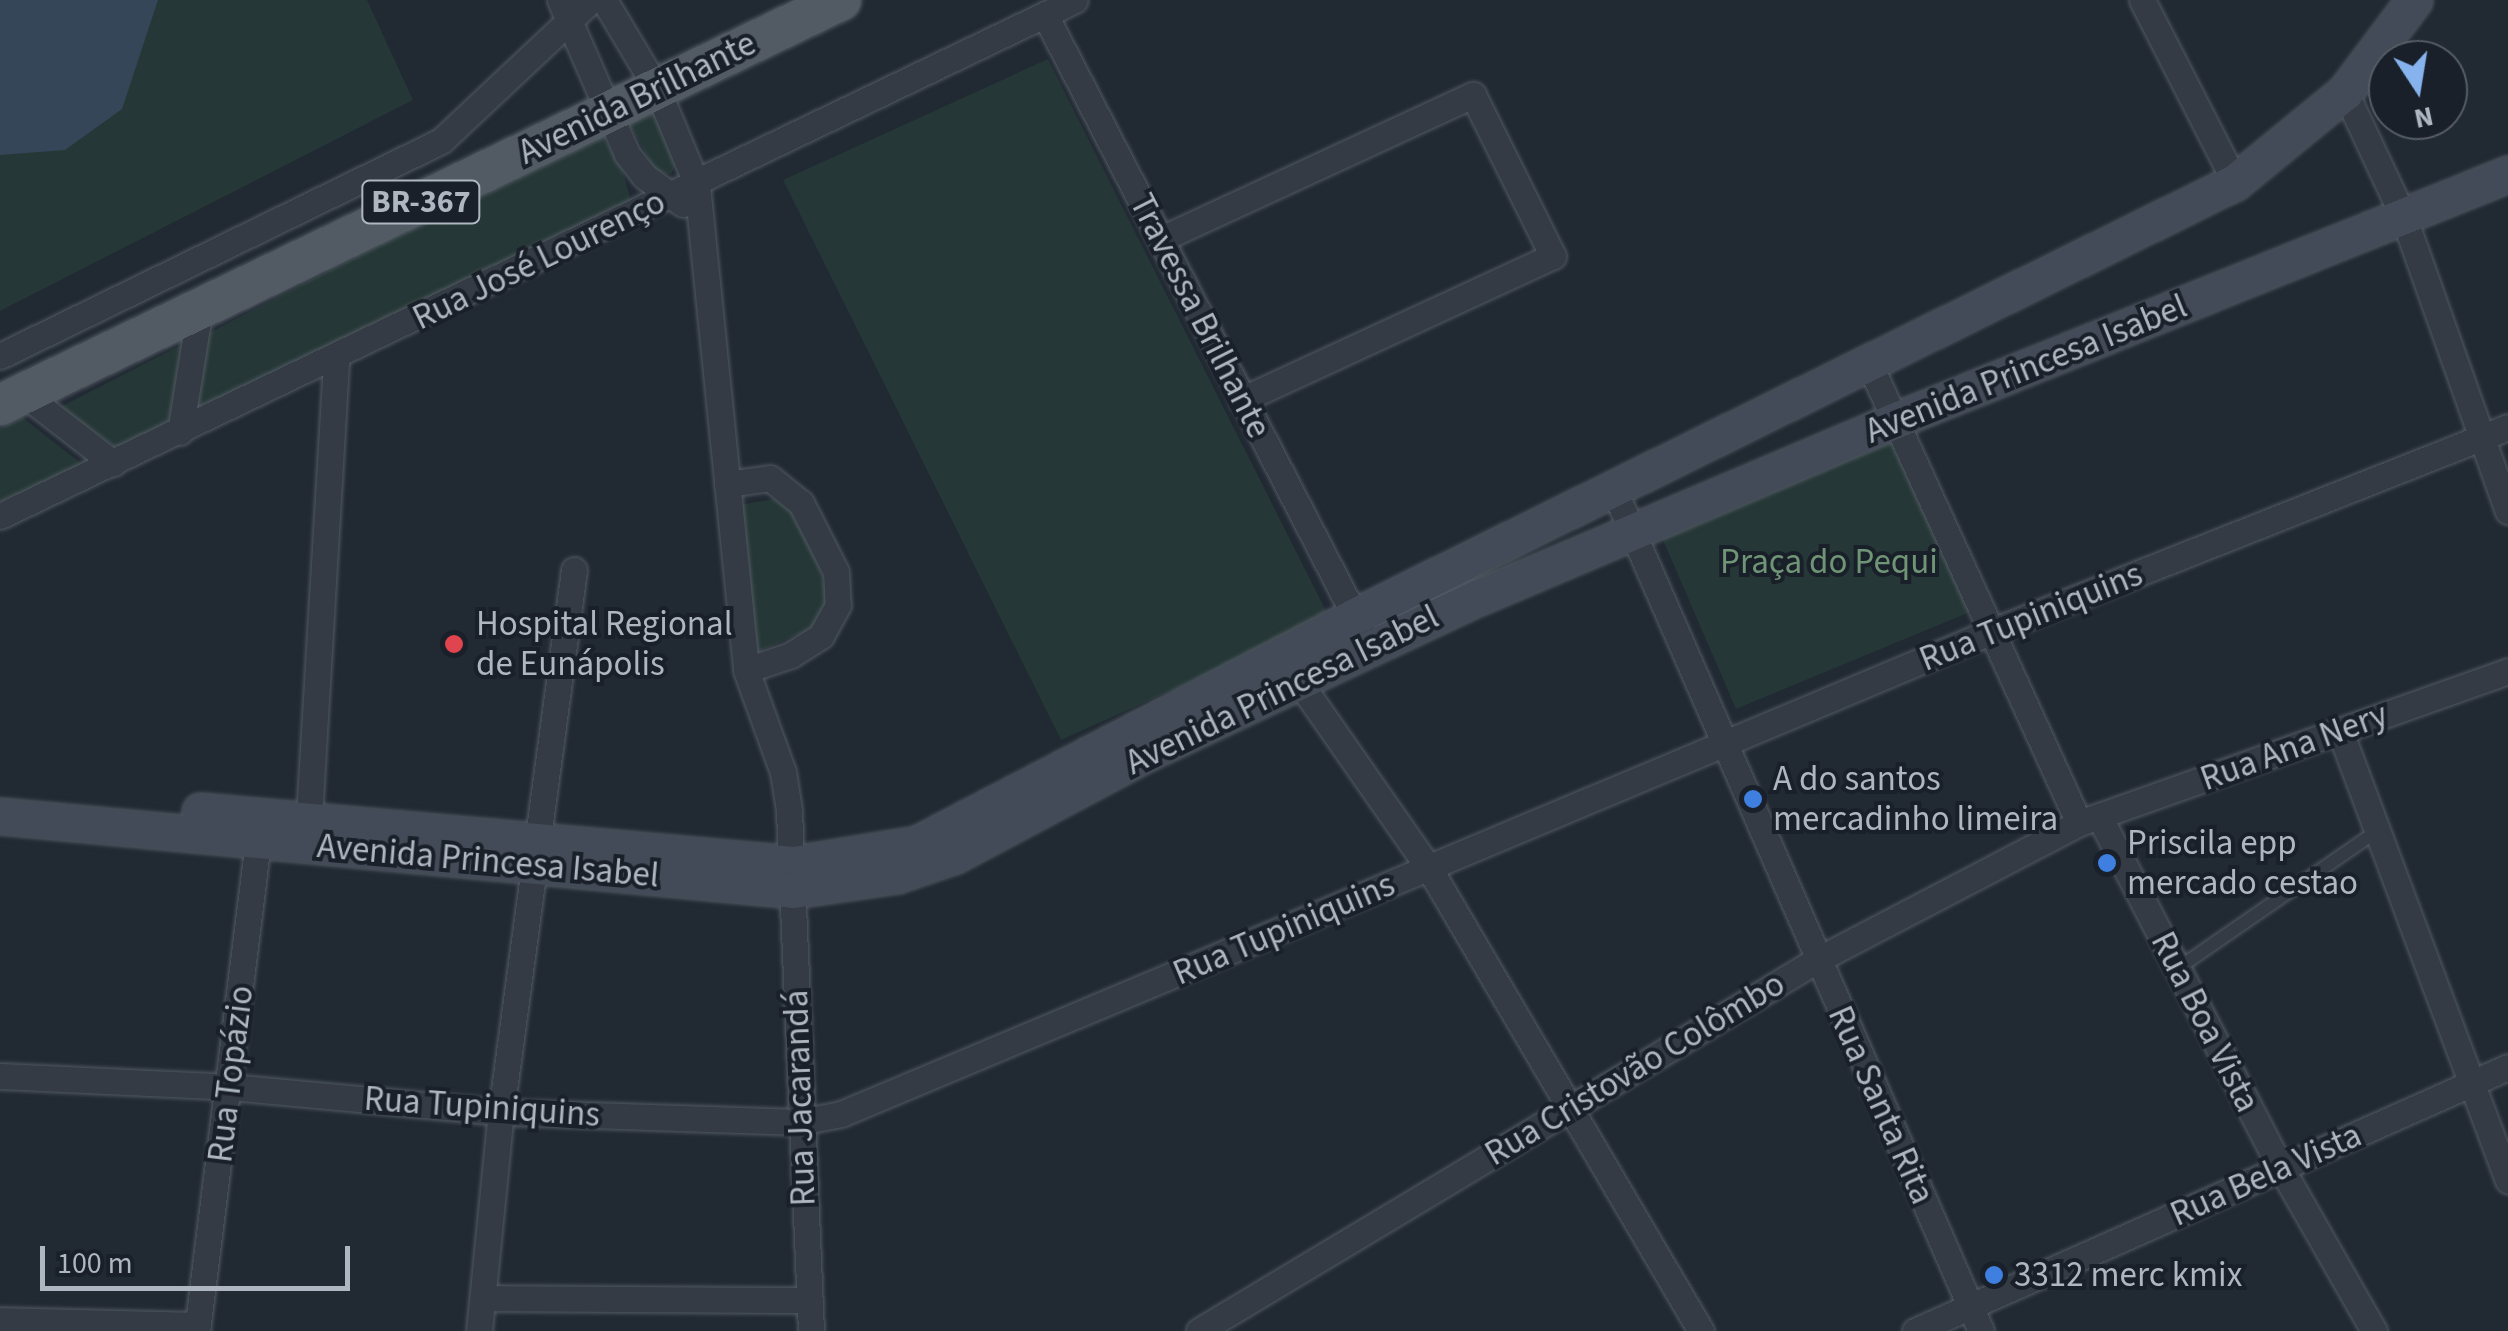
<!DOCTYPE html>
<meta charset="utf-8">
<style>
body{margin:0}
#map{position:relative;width:2508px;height:1331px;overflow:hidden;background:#212933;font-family:"Source Sans 3",sans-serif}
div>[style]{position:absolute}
.green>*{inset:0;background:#253736}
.water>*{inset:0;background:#364659}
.roads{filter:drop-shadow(0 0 2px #515962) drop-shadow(0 0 2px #515962)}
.lane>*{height:12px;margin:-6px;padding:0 6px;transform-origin:6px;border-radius:6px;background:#343b44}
.street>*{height:25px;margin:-12.5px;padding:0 12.5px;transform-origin:12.5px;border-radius:12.5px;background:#343b44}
.secondary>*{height:35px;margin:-17.5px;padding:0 17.5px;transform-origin:17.5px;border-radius:17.5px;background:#424b57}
.primary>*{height:40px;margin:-20px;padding:0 20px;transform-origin:20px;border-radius:20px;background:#525a64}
.dots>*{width:28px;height:28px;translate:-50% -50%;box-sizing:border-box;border:5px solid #192029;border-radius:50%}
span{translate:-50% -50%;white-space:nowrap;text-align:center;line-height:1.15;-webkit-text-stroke:8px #192029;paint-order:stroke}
.shield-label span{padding:2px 8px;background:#192029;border:2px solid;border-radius:8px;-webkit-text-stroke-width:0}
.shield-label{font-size:32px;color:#aeb6c1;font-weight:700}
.street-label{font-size:35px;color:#aeb6c1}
.park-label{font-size:35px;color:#709576}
.poi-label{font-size:35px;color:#aeb6c1}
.left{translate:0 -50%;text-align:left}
.north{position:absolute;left:2368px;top:40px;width:100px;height:100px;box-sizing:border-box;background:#192029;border:2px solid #555c66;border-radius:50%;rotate:168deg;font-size:28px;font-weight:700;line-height:40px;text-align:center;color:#aeb6c1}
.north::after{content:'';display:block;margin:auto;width:35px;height:45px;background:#86b3ee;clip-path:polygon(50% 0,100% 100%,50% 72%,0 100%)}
.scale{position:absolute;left:40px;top:1246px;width:310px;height:45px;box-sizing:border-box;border:5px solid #aeb6c1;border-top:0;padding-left:12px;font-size:30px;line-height:35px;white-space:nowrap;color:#aeb6c1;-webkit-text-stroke:8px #192029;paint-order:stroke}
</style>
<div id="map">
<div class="green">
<div style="clip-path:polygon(0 0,367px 0,413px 100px,0 311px)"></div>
<div style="clip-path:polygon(1048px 59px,1330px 619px,1061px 740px,783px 180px)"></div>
<div style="clip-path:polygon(652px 108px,676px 165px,671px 174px,657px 173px,627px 120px)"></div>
<div style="clip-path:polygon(599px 131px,622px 168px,631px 201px,191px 412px,203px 336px)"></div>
<div style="clip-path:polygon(185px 343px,173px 422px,116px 447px,60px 407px)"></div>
<div style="clip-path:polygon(22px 417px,82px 464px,0 502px,0 428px)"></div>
<div style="clip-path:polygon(1893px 428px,1970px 612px,1736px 709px,1657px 526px)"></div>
<div style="clip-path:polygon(774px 499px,790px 510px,814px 550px,830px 601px,820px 625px,755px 653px,739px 505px)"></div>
</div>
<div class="water">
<div style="clip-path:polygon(0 0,158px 0,122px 109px,65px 150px,0 155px)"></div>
</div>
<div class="roads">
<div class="lane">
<div style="left:2177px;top:969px;width:239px;rotate:-34.6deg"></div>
</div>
<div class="street">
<div style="left:560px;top:0;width:168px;rotate:66.5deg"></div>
<div style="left:627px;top:154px;width:28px;rotate:52deg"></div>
<div style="left:644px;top:176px;width:48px;rotate:35.7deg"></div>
<div style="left:604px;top:0;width:104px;rotate:59.2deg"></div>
<div style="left:657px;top:89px;width:104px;rotate:67.4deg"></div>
<div style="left:697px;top:185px;width:487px;rotate:84.2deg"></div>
<div style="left:746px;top:670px;width:109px;rotate:70.1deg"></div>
<div style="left:783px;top:772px;width:39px;rotate:81deg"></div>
<div style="left:789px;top:811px;width:520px;rotate:87.58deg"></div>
<div style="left:2142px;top:0;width:204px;rotate:62.9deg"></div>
<div style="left:1045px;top:15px;width:690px;rotate:62.73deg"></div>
<div style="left:2345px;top:92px;width:139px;rotate:64.9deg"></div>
<div style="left:2404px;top:218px;width:311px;rotate:70.5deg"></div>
<div style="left:1161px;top:239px;width:344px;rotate:-24.8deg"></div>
<div style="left:1473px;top:95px;width:180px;rotate:63.6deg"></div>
<div style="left:1553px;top:256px;width:343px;rotate:155.2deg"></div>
<div style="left:0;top:356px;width:492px;rotate:-26deg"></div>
<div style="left:442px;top:140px;width:204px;rotate:-43.2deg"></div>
<div style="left:1869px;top:363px;width:506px;rotate:65.46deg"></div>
<div style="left:24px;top:394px;width:113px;rotate:37.8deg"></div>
<div style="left:180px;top:432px;width:125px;rotate:-80.8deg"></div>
<div style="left:727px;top:484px;width:43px;rotate:-7.9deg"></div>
<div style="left:770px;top:478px;width:40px;rotate:39deg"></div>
<div style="left:801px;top:503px;width:77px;rotate:63.1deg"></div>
<div style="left:836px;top:572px;width:33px;rotate:87deg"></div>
<div style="left:838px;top:605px;width:35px;rotate:119deg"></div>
<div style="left:821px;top:636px;width:36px;rotate:148deg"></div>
<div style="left:791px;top:655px;width:47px;rotate:161.6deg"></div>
<div style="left:1615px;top:492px;width:915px;rotate:66.43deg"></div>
<div style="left:0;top:516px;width:1192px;rotate:-25.64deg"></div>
<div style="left:1290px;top:669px;width:243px;rotate:55.1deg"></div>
<div style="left:1429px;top:868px;width:537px;rotate:59.57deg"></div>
<div style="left:2340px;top:731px;width:480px;rotate:69.5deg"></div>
<div style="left:2099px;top:816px;width:396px;rotate:62.7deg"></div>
<div style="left:2281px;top:1168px;width:188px;rotate:60.3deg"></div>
<div style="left:308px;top:834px;width:473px;rotate:-86.6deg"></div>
<div style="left:336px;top:362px;width:9px;rotate:-174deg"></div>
<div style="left:0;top:1076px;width:230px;rotate:2.7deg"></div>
<div style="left:230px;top:1087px;width:272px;rotate:5.3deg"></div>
<div style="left:501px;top:1112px;width:299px;rotate:1.9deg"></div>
<div style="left:800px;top:1122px;width:42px;rotate:-11deg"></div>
<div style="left:841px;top:1114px;width:1246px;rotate:-22.76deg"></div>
<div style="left:1990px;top:632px;width:557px;rotate:-21.59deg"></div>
<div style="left:483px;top:1298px;width:325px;rotate:0.4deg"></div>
<div style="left:0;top:1320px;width:198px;rotate:1.4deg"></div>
<div style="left:197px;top:1331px;width:510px;rotate:-82.9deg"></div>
<div style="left:479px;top:1331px;width:220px;rotate:-84.3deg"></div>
<div style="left:501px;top:1112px;width:547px;rotate:-82.33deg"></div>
<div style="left:1199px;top:1331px;width:721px;rotate:-30.98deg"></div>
<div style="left:1817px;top:960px;width:296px;rotate:-27.6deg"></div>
<div style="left:2079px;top:823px;width:455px;rotate:-19.5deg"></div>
<div style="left:1915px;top:1331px;width:649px;rotate:-24deg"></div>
</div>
<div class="secondary">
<div style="left:200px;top:811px;width:596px;rotate:5.1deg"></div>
<div style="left:794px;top:864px;width:125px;rotate:-9.2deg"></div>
<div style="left:917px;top:844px;width:494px;rotate:-27.5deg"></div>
<div style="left:1355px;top:616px;width:981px;rotate:-26.25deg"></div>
<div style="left:2235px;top:182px;width:142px;rotate:-39.3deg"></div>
<div style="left:2345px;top:92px;width:115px;rotate:-53.1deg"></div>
<div style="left:0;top:816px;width:796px;rotate:5.33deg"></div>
<div style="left:793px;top:890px;width:105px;rotate:-8.2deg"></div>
<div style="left:897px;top:875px;width:61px;rotate:-19deg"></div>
<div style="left:955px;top:855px;width:217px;rotate:-28deg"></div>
<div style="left:1147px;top:753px;width:367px;rotate:-25.2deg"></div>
<div style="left:1479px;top:597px;width:453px;rotate:-23deg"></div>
<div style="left:1896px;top:420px;width:660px;rotate:-21.9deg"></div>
</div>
<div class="primary">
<div style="left:0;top:405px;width:933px;rotate:-25.71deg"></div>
</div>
</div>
<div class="dots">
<div style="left:454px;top:644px;background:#e0444e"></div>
<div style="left:1753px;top:799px;background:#3f7fe0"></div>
<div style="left:2107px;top:863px;background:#3f7fe0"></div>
<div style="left:1994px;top:1275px;background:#3f7fe0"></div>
</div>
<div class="shield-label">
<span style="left:421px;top:202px">BR-367</span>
</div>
<div class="street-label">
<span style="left:637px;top:98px;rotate:-26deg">Avenida Brilhante</span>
<span style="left:539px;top:260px;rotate:-26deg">Rua José Lourenço</span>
<span style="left:1200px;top:316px;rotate:63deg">Travessa Brilhante</span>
<span style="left:2026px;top:369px;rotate:-22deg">Avenida Princesa Isabel</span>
<span style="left:2031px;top:617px;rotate:-22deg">Rua Tupiniquins</span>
<span style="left:1282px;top:690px;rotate:-26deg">Avenida Princesa Isabel</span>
<span style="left:2294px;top:747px;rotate:-20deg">Rua Ana Nery</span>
<span style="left:488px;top:861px;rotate:5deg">Avenida Princesa Isabel</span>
<span style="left:1284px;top:929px;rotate:-23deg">Rua Tupiniquins</span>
<span style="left:2205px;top:1022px;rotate:63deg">Rua Boa Vista</span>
<span style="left:1635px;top:1069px;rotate:-31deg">Rua Cristovão Colômbo</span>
<span style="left:231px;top:1074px;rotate:-83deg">Rua Topázio</span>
<span style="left:800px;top:1098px;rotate:-92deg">Rua Jacarandá</span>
<span style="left:1881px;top:1105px;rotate:66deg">Rua Santa Rita</span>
<span style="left:482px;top:1107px;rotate:4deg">Rua Tupiniquins</span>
<span style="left:2266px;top:1175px;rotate:-24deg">Rua Bela Vista</span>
</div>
<div class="park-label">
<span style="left:1829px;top:562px">Praça do Pequi</span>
</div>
<div class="poi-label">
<span class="left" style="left:476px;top:644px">Hospital Regional<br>de Eunápolis</span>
<span class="left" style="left:1773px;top:799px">A do santos<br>mercadinho limeira</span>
<span class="left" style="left:2127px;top:863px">Priscila epp<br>mercado cestao</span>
<span class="left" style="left:2014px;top:1275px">3312 merc kmix</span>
</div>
<div class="north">N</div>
<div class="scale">100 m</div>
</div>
